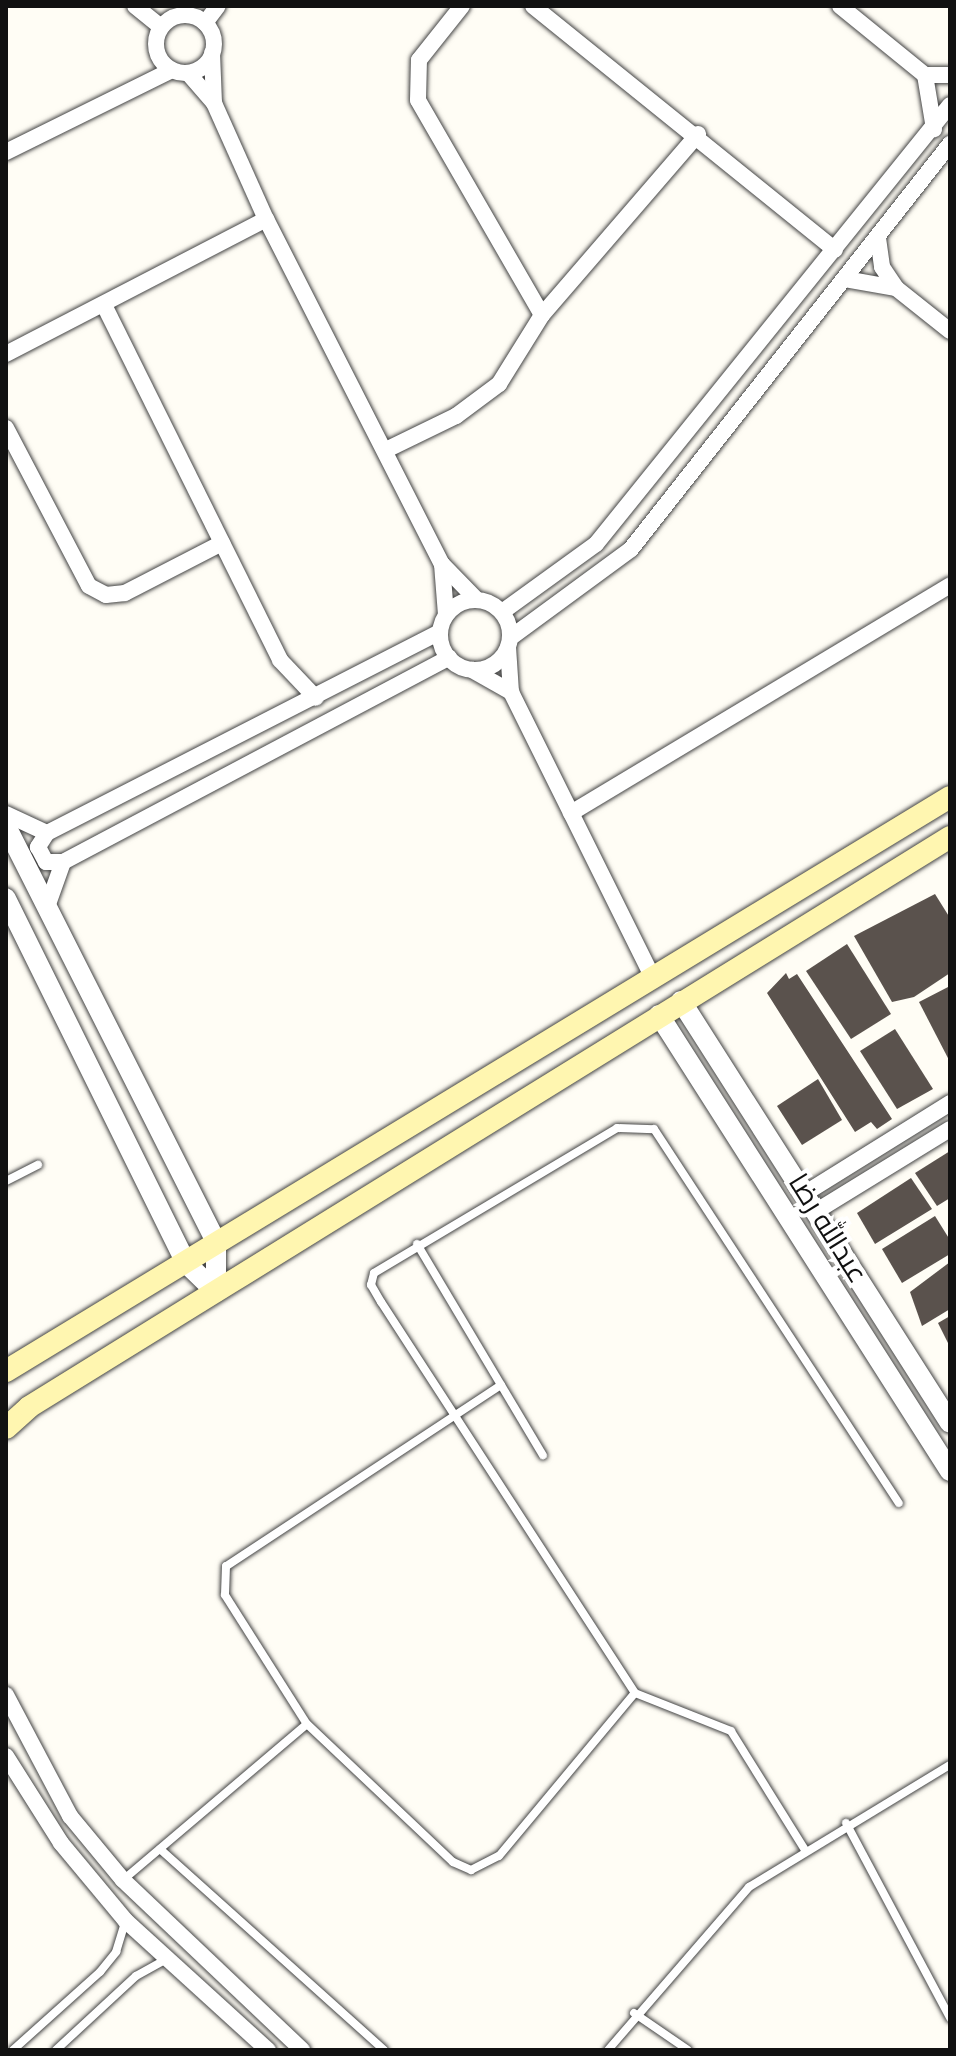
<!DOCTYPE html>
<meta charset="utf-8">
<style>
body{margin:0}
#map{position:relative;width:956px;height:2056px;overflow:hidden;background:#fffdf5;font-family:Spectral,Cairo,serif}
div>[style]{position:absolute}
.building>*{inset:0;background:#5a524d}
.roads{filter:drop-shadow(0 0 2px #444) drop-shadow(0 0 2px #444)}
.service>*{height:8px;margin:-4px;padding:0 4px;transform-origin:4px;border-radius:4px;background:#fff}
.minor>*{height:16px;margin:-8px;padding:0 8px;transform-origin:8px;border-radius:8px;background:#fff}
.minor>.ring{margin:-8px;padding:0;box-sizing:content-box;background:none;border:16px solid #fff;border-radius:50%}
.tertiary>*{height:20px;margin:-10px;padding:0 10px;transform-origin:10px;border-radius:10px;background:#fff}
.secondary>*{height:22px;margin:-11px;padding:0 11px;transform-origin:11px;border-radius:11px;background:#fff6b0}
span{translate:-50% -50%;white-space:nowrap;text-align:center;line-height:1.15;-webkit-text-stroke:8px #fff;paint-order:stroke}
.street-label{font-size:28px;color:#111}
.frame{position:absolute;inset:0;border:8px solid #111;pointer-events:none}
</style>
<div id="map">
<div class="building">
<div style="clip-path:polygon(935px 894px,950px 918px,950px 973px,914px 997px,892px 1002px,854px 936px)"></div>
<div style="clip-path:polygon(847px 944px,891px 1014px,851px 1039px,806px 971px)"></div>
<div style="clip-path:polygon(786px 973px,789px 979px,797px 974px,892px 1119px,877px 1129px,871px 1122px,855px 1132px,767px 993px)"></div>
<div style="clip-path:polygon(950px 986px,950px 1062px,919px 1002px)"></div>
<div style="clip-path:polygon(895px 1029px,933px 1089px,897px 1109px,860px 1051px)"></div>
<div style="clip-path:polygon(818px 1079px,842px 1120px,802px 1145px,777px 1106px)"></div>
<div style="clip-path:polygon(950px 1151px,950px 1198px,937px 1206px,915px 1173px)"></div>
<div style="clip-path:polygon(911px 1178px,932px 1209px,875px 1244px,857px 1213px)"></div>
<div style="clip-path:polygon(935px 1216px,950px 1240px,950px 1254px,902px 1283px,882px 1249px)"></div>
<div style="clip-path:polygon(950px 1262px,950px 1309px,922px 1326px,910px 1292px)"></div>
<div style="clip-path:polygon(950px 1316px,950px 1347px,938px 1323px)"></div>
</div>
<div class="roads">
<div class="service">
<div style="left:6px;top:1181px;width:36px;rotate:-27deg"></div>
<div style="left:417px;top:1244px;width:246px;rotate:59.2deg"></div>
<div style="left:501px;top:1385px;width:329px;rotate:146.6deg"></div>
<div style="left:226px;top:1566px;width:29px;rotate:92deg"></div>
<div style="left:225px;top:1595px;width:153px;rotate:57.6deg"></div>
<div style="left:307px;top:1724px;width:201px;rotate:43.4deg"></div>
<div style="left:453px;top:1862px;width:20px;rotate:24deg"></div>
<div style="left:471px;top:1870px;width:31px;rotate:-27deg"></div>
<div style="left:499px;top:1856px;width:212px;rotate:-50.2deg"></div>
<div style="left:846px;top:1823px;width:221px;rotate:61.9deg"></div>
<div style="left:160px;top:1849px;width:301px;rotate:41.9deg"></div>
<div style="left:805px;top:1850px;width:140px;rotate:-121.9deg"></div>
<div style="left:731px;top:1731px;width:103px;rotate:-158.4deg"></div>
<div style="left:635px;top:1693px;width:466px;rotate:-123deg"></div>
<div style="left:381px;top:1302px;width:20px;rotate:-120deg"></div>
<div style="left:371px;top:1285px;width:12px;rotate:-76deg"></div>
<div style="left:374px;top:1273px;width:283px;rotate:-30.8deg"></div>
<div style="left:617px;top:1128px;width:37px;rotate:2deg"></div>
<div style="left:654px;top:1129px;width:447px;rotate:56.8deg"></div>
<div style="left:123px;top:1880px;width:241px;rotate:-40.3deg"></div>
<div style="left:634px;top:2013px;width:65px;rotate:34.4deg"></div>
<div style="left:13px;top:2050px;width:117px;rotate:-41.9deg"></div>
<div style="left:100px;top:1972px;width:26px;rotate:-51deg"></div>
<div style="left:116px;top:1952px;width:31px;rotate:-73deg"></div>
<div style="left:56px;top:2050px;width:109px;rotate:-42.8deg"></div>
<div style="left:136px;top:1976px;width:35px;rotate:-29deg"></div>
<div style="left:608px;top:2050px;width:216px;rotate:-49.1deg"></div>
<div style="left:749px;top:1887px;width:235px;rotate:-31.3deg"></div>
</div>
<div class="minor">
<div style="left:135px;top:6px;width:33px;rotate:39deg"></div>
<div style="left:533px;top:6px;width:388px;rotate:38.9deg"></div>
<div style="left:840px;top:6px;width:109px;rotate:39.1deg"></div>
<div style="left:925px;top:75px;width:25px"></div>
<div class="ring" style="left:156px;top:15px;width:42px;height:42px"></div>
<div style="left:205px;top:23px;width:21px;rotate:-53deg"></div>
<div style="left:212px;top:53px;width:50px;rotate:87.7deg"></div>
<div style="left:188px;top:73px;width:40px;rotate:49deg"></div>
<div style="left:214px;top:103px;width:127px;rotate:65.9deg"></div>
<div style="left:266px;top:219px;width:387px;rotate:63deg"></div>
<div style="left:442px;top:564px;width:50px;rotate:45.8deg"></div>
<div style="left:925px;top:75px;width:55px;rotate:80.5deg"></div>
<div style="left:6px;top:152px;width:185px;rotate:-26.3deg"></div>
<div style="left:878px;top:238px;width:29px;rotate:82deg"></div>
<div style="left:882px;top:267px;width:25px;rotate:56deg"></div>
<div style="left:896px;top:288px;width:69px;rotate:38.5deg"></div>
<div style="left:845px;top:279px;width:52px;rotate:10deg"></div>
<div style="left:104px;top:305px;width:396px;rotate:63.6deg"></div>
<div style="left:280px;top:660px;width:52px;rotate:46.5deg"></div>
<div style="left:542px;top:315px;width:239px;rotate:-49.2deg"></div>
<div style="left:6px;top:354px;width:293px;rotate:-27.4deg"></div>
<div style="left:6px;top:428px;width:178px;rotate:62.3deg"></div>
<div style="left:89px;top:586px;width:19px;rotate:28deg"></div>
<div style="left:106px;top:595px;width:19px;rotate:-6deg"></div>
<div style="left:125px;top:593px;width:109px;rotate:-27.3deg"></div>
<div style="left:388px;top:449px;width:76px;rotate:-25.9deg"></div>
<div style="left:456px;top:416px;width:54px;rotate:-36.7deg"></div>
<div style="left:499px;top:384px;width:81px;rotate:-58.1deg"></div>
<div style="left:542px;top:315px;width:248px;rotate:-120deg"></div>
<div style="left:418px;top:100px;width:40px;rotate:-88.6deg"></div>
<div style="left:419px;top:60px;width:69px;rotate:-51.5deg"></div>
<div style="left:442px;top:564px;width:51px;rotate:85.5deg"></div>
<div class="ring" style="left:440px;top:600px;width:54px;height:54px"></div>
<div style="left:502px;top:612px;width:116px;rotate:-35.9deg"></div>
<div style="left:596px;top:544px;width:564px;rotate:-51.12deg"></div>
<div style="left:510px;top:638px;width:150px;rotate:-36.3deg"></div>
<div style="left:631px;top:549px;width:516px;rotate:-51.77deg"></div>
<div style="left:508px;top:647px;width:45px;rotate:86.2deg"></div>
<div style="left:511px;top:692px;width:315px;rotate:63.6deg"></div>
<div style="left:472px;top:670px;width:45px;rotate:29.4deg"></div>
<div style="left:571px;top:813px;width:442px;rotate:-31deg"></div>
<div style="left:6px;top:814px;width:45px;rotate:24.9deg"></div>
<div style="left:47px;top:833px;width:441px;rotate:-27.1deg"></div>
<div style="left:47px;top:833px;width:17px;rotate:123deg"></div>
<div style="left:38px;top:847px;width:17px;rotate:62deg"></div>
<div style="left:46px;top:862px;width:17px"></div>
<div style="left:63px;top:862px;width:437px;rotate:-27.9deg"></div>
<div style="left:47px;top:907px;width:48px;rotate:-70.4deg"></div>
<div style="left:804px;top:1194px;width:172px;rotate:-31.9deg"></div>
<div style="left:815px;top:1212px;width:158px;rotate:-31.6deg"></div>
<div style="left:6px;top:1695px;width:137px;rotate:62.1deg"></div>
<div style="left:70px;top:1816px;width:83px;rotate:50.4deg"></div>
<div style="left:123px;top:1880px;width:247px;rotate:43.5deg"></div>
<div style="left:6px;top:1756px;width:103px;rotate:57.7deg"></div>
<div style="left:61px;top:1843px;width:102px;rotate:50.2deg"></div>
<div style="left:126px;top:1921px;width:192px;rotate:42.3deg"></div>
</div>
<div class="tertiary">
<div style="left:6px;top:826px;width:465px;rotate:63.2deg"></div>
<div style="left:216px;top:1241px;width:51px;rotate:90deg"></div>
<div style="left:216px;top:1292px;width:42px;rotate:-136deg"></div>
<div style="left:186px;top:1263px;width:407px;rotate:-116.3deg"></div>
<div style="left:681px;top:1001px;width:500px;rotate:57.48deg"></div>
<div style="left:659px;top:1015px;width:541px;rotate:57.46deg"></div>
</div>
<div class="secondary">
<div style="left:6px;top:1371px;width:1105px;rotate:-31.3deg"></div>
<div style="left:6px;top:1428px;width:31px;rotate:-42deg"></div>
<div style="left:29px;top:1407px;width:1083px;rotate:-31.75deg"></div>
</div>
</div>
<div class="street-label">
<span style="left:827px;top:1229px;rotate:58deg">عبدالله رضا</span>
</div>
<div class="frame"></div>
</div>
